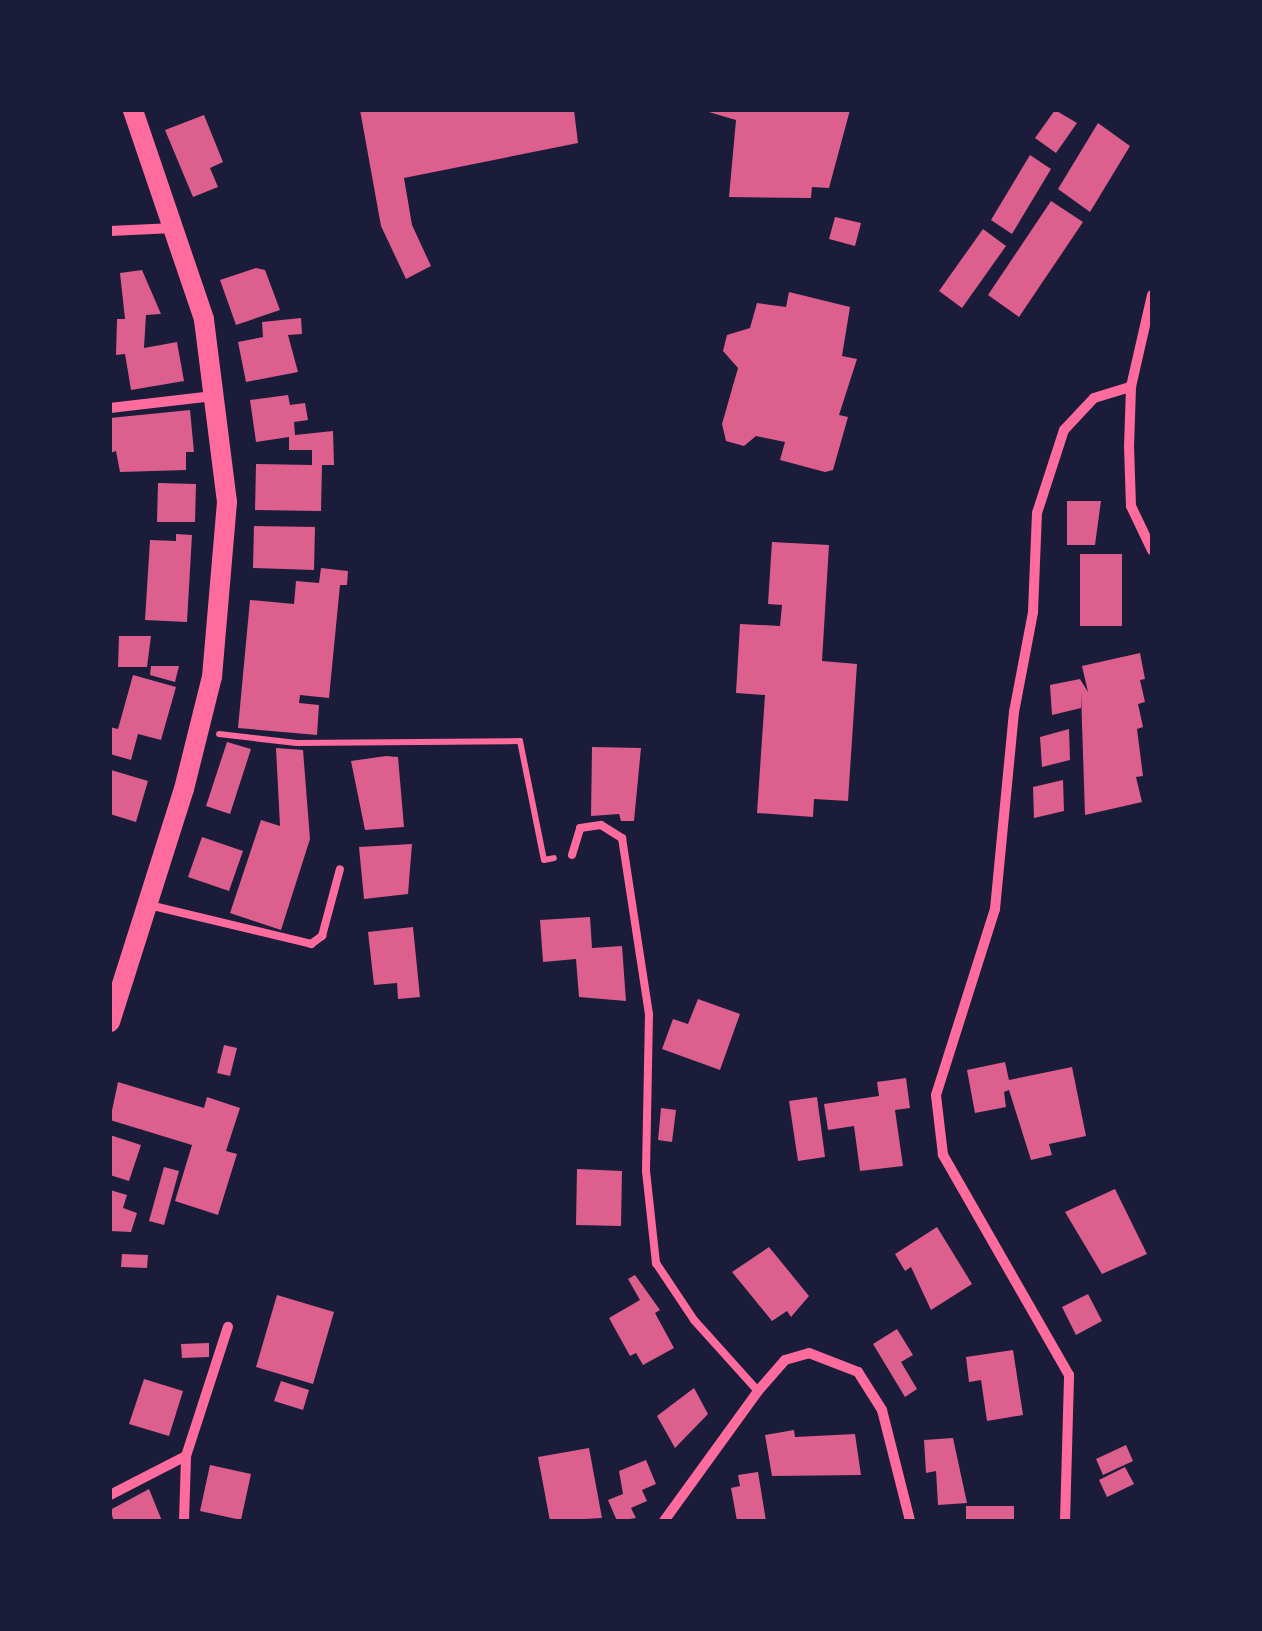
<!DOCTYPE html>
<style>
body{margin:0}
#map{position:relative;width:1262px;height:1631px;overflow:hidden;background:#1b1b3a;font-family:"DejaVu Sans",sans-serif}
div>[style]{position:absolute}
.building>*{inset:0;background:#dd5f8e}
.path>*{height:6px;margin:-3px;padding:0 3px;transform-origin:3px;border-radius:3px;background:#ff6b9d}
.service>*{height:8px;margin:-4px;padding:0 4px;transform-origin:4px;border-radius:4px;background:#ff6b9d}
.minor>*{height:10px;margin:-5px;padding:0 5px;transform-origin:5px;border-radius:5px;background:#ff6b9d}
.secondary>*{height:20px;margin:-10px;padding:0 10px;transform-origin:10px;border-radius:10px;background:#ff6b9d}
span{translate:-50% -50%;white-space:nowrap;text-align:center;line-height:1.15;-webkit-text-stroke:9px #1b1b3a;paint-order:stroke}
.frame{position:absolute;inset:0;border:112px solid #1b1b3a;pointer-events:none}
</style>
<div id="map">
<div class="building">
<div style="clip-path:polygon(360px 110px,574px 110px,578px 143px,404px 178px,412px 225px,431px 266px,406px 279px,381px 226px)"></div>
<div style="clip-path:polygon(702px 110px,850px 110px,829px 188px,812px 187px,811px 198px,729px 197px,736px 120px)"></div>
<div style="clip-path:polygon(1055px 110px,1077px 123px,1056px 153px,1035px 138px)"></div>
<div style="clip-path:polygon(204px 115px,223px 162px,210px 168px,218px 187px,193px 197px,165px 130px)"></div>
<div style="clip-path:polygon(1098px 123px,1130px 146px,1090px 212px,1058px 189px)"></div>
<div style="clip-path:polygon(1030px 155px,1051px 169px,1012px 234px,991px 220px)"></div>
<div style="clip-path:polygon(1051px 201px,1083px 222px,1019px 317px,988px 295px)"></div>
<div style="clip-path:polygon(835px 217px,861px 223px,855px 246px,829px 239px)"></div>
<div style="clip-path:polygon(983px 229px,1006px 246px,962px 308px,939px 291px)"></div>
<div style="clip-path:polygon(256px 268px,265px 270px,280px 310px,236px 325px,220px 280px)"></div>
<div style="clip-path:polygon(142px 270px,161px 314px,146px 315px,144px 348px,177px 342px,184px 381px,131px 390px,125px 354px,116px 355px,117px 319px,125px 319px,120px 273px)"></div>
<div style="clip-path:polygon(789px 292px,850px 307px,842px 356px,857px 359px,839px 415px,848px 417px,833px 470px,825px 472px,780px 460px,785px 442px,756px 436px,744px 446px,726px 441px,722px 424px,738px 368px,723px 351px,727px 335px,750px 328px,757px 303px,786px 307px)"></div>
<div style="clip-path:polygon(301px 318px,302px 334px,288px 335px,298px 372px,246px 382px,238px 342px,263px 337px,262px 322px)"></div>
<div style="clip-path:polygon(288px 395px,290px 405px,305px 403px,308px 420px,294px 422px,295px 435px,333px 431px,334px 465px,322px 465px,321px 511px,255px 510px,256px 464px,312px 465px,312px 450px,289px 450px,289px 437px,256px 442px,250px 400px)"></div>
<div style="clip-path:polygon(190px 410px,194px 452px,186px 452px,186px 470px,120px 472px,116px 451px,110px 453px,110px 418px)"></div>
<div style="clip-path:polygon(158px 483px,196px 484px,195px 522px,157px 522px)"></div>
<div style="clip-path:polygon(1067px 501px,1101px 501px,1095px 545px,1067px 545px)"></div>
<div style="clip-path:polygon(254px 526px,315px 527px,314px 570px,253px 568px)"></div>
<div style="clip-path:polygon(176px 534px,192px 535px,187px 622px,145px 620px,150px 540px,176px 541px)"></div>
<div style="clip-path:polygon(772px 542px,829px 545px,822px 661px,857px 664px,848px 801px,814px 799px,813px 817px,757px 813px,765px 695px,736px 693px,740px 624px,780px 626px,782px 605px,768px 604px)"></div>
<div style="clip-path:polygon(1080px 554px,1122px 554px,1122px 626px,1080px 626px)"></div>
<div style="clip-path:polygon(321px 568px,348px 571px,347px 585px,340px 585px,329px 698px,300px 695px,299px 703px,319px 705px,317px 735px,238px 728px,250px 600px,294px 604px,296px 581px,319px 583px)"></div>
<div style="clip-path:polygon(119px 636px,151px 636px,147px 667px,118px 667px)"></div>
<div style="clip-path:polygon(1140px 653px,1145px 679px,1140px 680px,1145px 702px,1138px 704px,1143px 727px,1137px 729px,1143px 776px,1136px 777px,1142px 802px,1085px 815px,1081px 693px,1081px 708px,1052px 715px,1050px 685px,1080px 679px,1088px 692px,1082px 666px)"></div>
<div style="clip-path:polygon(151px 666px,179px 666px,175px 682px,150px 675px)"></div>
<div style="clip-path:polygon(133px 675px,176px 687px,161px 740px,138px 734px,131px 760px,110px 754px,110px 727px,118px 729px)"></div>
<div style="clip-path:polygon(1069px 729px,1070px 760px,1042px 767px,1040px 737px)"></div>
<div style="clip-path:polygon(227px 742px,251px 749px,230px 814px,206px 806px)"></div>
<div style="clip-path:polygon(592px 747px,641px 748px,634px 821px,621px 821px,619px 814px,591px 816px)"></div>
<div style="clip-path:polygon(276px 748px,303px 750px,310px 839px,281px 930px,230px 913px,261px 820px,280px 826px)"></div>
<div style="clip-path:polygon(386px 756px,398px 757px,404px 827px,365px 830px,351px 761px)"></div>
<div style="clip-path:polygon(111px 770px,148px 781px,136px 822px,110px 814px)"></div>
<div style="clip-path:polygon(1063px 780px,1064px 811px,1034px 818px,1033px 787px)"></div>
<div style="clip-path:polygon(202px 837px,243px 851px,229px 891px,188px 877px)"></div>
<div style="clip-path:polygon(412px 844px,408px 894px,364px 899px,359px 847px)"></div>
<div style="clip-path:polygon(590px 917px,592px 948px,622px 946px,626px 1001px,579px 997px,576px 959px,543px 962px,540px 920px)"></div>
<div style="clip-path:polygon(413px 927px,420px 997px,398px 999px,397px 983px,374px 985px,368px 932px)"></div>
<div style="clip-path:polygon(698px 999px,740px 1014px,720px 1070px,662px 1049px,673px 1019px,688px 1024px)"></div>
<div style="clip-path:polygon(224px 1045px,237px 1048px,230px 1076px,217px 1073px)"></div>
<div style="clip-path:polygon(1005px 1062px,1009px 1080px,1072px 1067px,1086px 1136px,1049px 1144px,1052px 1155px,1031px 1160px,1009px 1090px,1004px 1092px,1006px 1107px,975px 1113px,967px 1070px)"></div>
<div style="clip-path:polygon(906px 1078px,910px 1108px,895px 1110px,903px 1166px,860px 1171px,854px 1126px,828px 1130px,824px 1104px,879px 1096px,877px 1082px)"></div>
<div style="clip-path:polygon(118px 1082px,204px 1108px,207px 1097px,240px 1108px,226px 1151px,237px 1154px,218px 1215px,175px 1201px,192px 1145px,110px 1120px)"></div>
<div style="clip-path:polygon(817px 1097px,825px 1157px,798px 1161px,789px 1101px)"></div>
<div style="clip-path:polygon(661px 1108px,676px 1110px,672px 1142px,658px 1140px)"></div>
<div style="clip-path:polygon(110px 1135px,141px 1145px,129px 1181px,110px 1175px)"></div>
<div style="clip-path:polygon(164px 1167px,179px 1171px,164px 1225px,149px 1221px)"></div>
<div style="clip-path:polygon(577px 1169px,622px 1171px,621px 1226px,576px 1225px)"></div>
<div style="clip-path:polygon(1115px 1189px,1147px 1254px,1102px 1274px,1065px 1212px)"></div>
<div style="clip-path:polygon(110px 1190px,127px 1195px,123px 1208px,137px 1213px,131px 1232px,110px 1231px)"></div>
<div style="clip-path:polygon(937px 1227px,972px 1284px,931px 1310px,911px 1267px,905px 1271px,895px 1254px)"></div>
<div style="clip-path:polygon(769px 1247px,809px 1296px,791px 1317px,787px 1311px,772px 1321px,732px 1272px)"></div>
<div style="clip-path:polygon(122px 1254px,148px 1255px,147px 1268px,121px 1267px)"></div>
<div style="clip-path:polygon(635px 1275px,660px 1310px,655px 1313px,674px 1348px,643px 1365px,636px 1353px,630px 1356px,609px 1318px,640px 1300px,628px 1279px)"></div>
<div style="clip-path:polygon(1088px 1294px,1102px 1321px,1076px 1335px,1062px 1307px)"></div>
<div style="clip-path:polygon(277px 1295px,334px 1312px,313px 1384px,256px 1367px)"></div>
<div style="clip-path:polygon(897px 1329px,913px 1355px,901px 1362px,917px 1389px,905px 1397px,873px 1344px)"></div>
<div style="clip-path:polygon(209px 1343px,209px 1357px,182px 1358px,181px 1344px)"></div>
<div style="clip-path:polygon(1013px 1350px,1023px 1415px,987px 1421px,981px 1380px,969px 1382px,966px 1357px)"></div>
<div style="clip-path:polygon(144px 1379px,183px 1391px,169px 1436px,129px 1424px)"></div>
<div style="clip-path:polygon(281px 1381px,309px 1390px,303px 1410px,274px 1401px)"></div>
<div style="clip-path:polygon(694px 1388px,708px 1414px,675px 1448px,657px 1416px)"></div>
<div style="clip-path:polygon(794px 1430px,795px 1437px,855px 1434px,861px 1475px,772px 1476px,765px 1435px)"></div>
<div style="clip-path:polygon(953px 1438px,967px 1503px,938px 1505px,936px 1471px,926px 1473px,924px 1440px)"></div>
<div style="clip-path:polygon(1126px 1445px,1133px 1461px,1103px 1475px,1096px 1459px)"></div>
<div style="clip-path:polygon(589px 1448px,602px 1518px,550px 1521px,538px 1457px)"></div>
<div style="clip-path:polygon(646px 1460px,656px 1484px,642px 1490px,647px 1501px,631px 1508px,636px 1518px,617px 1521px,608px 1500px,623px 1494px,619px 1471px)"></div>
<div style="clip-path:polygon(210px 1465px,251px 1474px,241px 1520px,200px 1511px)"></div>
<div style="clip-path:polygon(1125px 1467px,1134px 1484px,1107px 1497px,1099px 1480px)"></div>
<div style="clip-path:polygon(758px 1472px,766px 1521px,737px 1521px,731px 1488px,740px 1486px,738px 1475px)"></div>
<div style="clip-path:polygon(149px 1489px,162px 1521px,114px 1521px,110px 1510px)"></div>
<div style="clip-path:polygon(966px 1506px,1014px 1506px,1014px 1521px,966px 1521px)"></div>
</div>
<div class="path">
<div style="left:219px;top:734px;width:78px;rotate:6.7deg"></div>
<div style="left:296px;top:743px;width:224px;rotate:-0.5deg"></div>
<div style="left:520px;top:741px;width:121px;rotate:78.6deg"></div>
<div style="left:544px;top:860px;width:10px;rotate:-11deg"></div>
</div>
<div class="service">
<div style="left:572px;top:855px;width:28px;rotate:-73deg"></div>
<div style="left:580px;top:828px;width:21px;rotate:-8deg"></div>
<div style="left:601px;top:825px;width:25px;rotate:32deg"></div>
<div style="left:622px;top:838px;width:178px;rotate:81.3deg"></div>
<div style="left:649px;top:1014px;width:157px;rotate:91.1deg"></div>
<div style="left:646px;top:1171px;width:93px;rotate:83.8deg"></div>
<div style="left:656px;top:1263px;width:69px;rotate:56.3deg"></div>
<div style="left:694px;top:1320px;width:96px;rotate:48deg"></div>
<div style="left:149px;top:905px;width:167px;rotate:13.5deg"></div>
<div style="left:311px;top:944px;width:14px;rotate:-36deg"></div>
<div style="left:322px;top:936px;width:69px;rotate:-75deg"></div>
</div>
<div class="minor">
<div style="left:110px;top:231px;width:64px;rotate:-2.7deg"></div>
<div style="left:1152px;top:295px;width:94px;rotate:102.9deg"></div>
<div style="left:1131px;top:387px;width:59px;rotate:91.9deg"></div>
<div style="left:1129px;top:446px;width:60px;rotate:88.1deg"></div>
<div style="left:1131px;top:506px;width:49px;rotate:64.5deg"></div>
<div style="left:110px;top:408px;width:104px;rotate:-6.6deg"></div>
<div style="left:110px;top:1495px;width:85px;rotate:-27.2deg"></div>
<div style="left:184px;top:1521px;width:65px;rotate:-88.2deg"></div>
<div style="left:186px;top:1456px;width:136px;rotate:-72deg"></div>
<div style="left:664px;top:1521px;width:160px;rotate:-54.1deg"></div>
<div style="left:758px;top:1391px;width:41px;rotate:-48.9deg"></div>
<div style="left:785px;top:1360px;width:25px;rotate:-16deg"></div>
<div style="left:809px;top:1353px;width:53px;rotate:21.2deg"></div>
<div style="left:858px;top:1372px;width:45px;rotate:57.7deg"></div>
<div style="left:882px;top:1410px;width:114px;rotate:75.8deg"></div>
<div style="left:1065px;top:1521px;width:146px;rotate:-88.4deg"></div>
<div style="left:1069px;top:1375px;width:254px;rotate:-119.8deg"></div>
<div style="left:943px;top:1155px;width:60px;rotate:-96.7deg"></div>
<div style="left:936px;top:1095px;width:195px;rotate:-72.4deg"></div>
<div style="left:995px;top:909px;width:198px;rotate:-84.5deg"></div>
<div style="left:1014px;top:712px;width:102px;rotate:-79.2deg"></div>
<div style="left:1033px;top:612px;width:99px;rotate:-87.7deg"></div>
<div style="left:1037px;top:513px;width:87px;rotate:-72deg"></div>
<div style="left:1064px;top:430px;width:44px;rotate:-46.8deg"></div>
<div style="left:1094px;top:398px;width:39px;rotate:-17deg"></div>
</div>
<div class="secondary">
<div style="left:110px;top:1022px;width:244px;rotate:-72.4deg"></div>
<div style="left:184px;top:789px;width:115px;rotate:-76deg"></div>
<div style="left:212px;top:677px;width:176px;rotate:-85.1deg"></div>
<div style="left:227px;top:502px;width:184px;rotate:-97.2deg"></div>
<div style="left:204px;top:319px;width:221px;rotate:-108.8deg"></div>
</div>
<div class="frame"></div>
</div>
